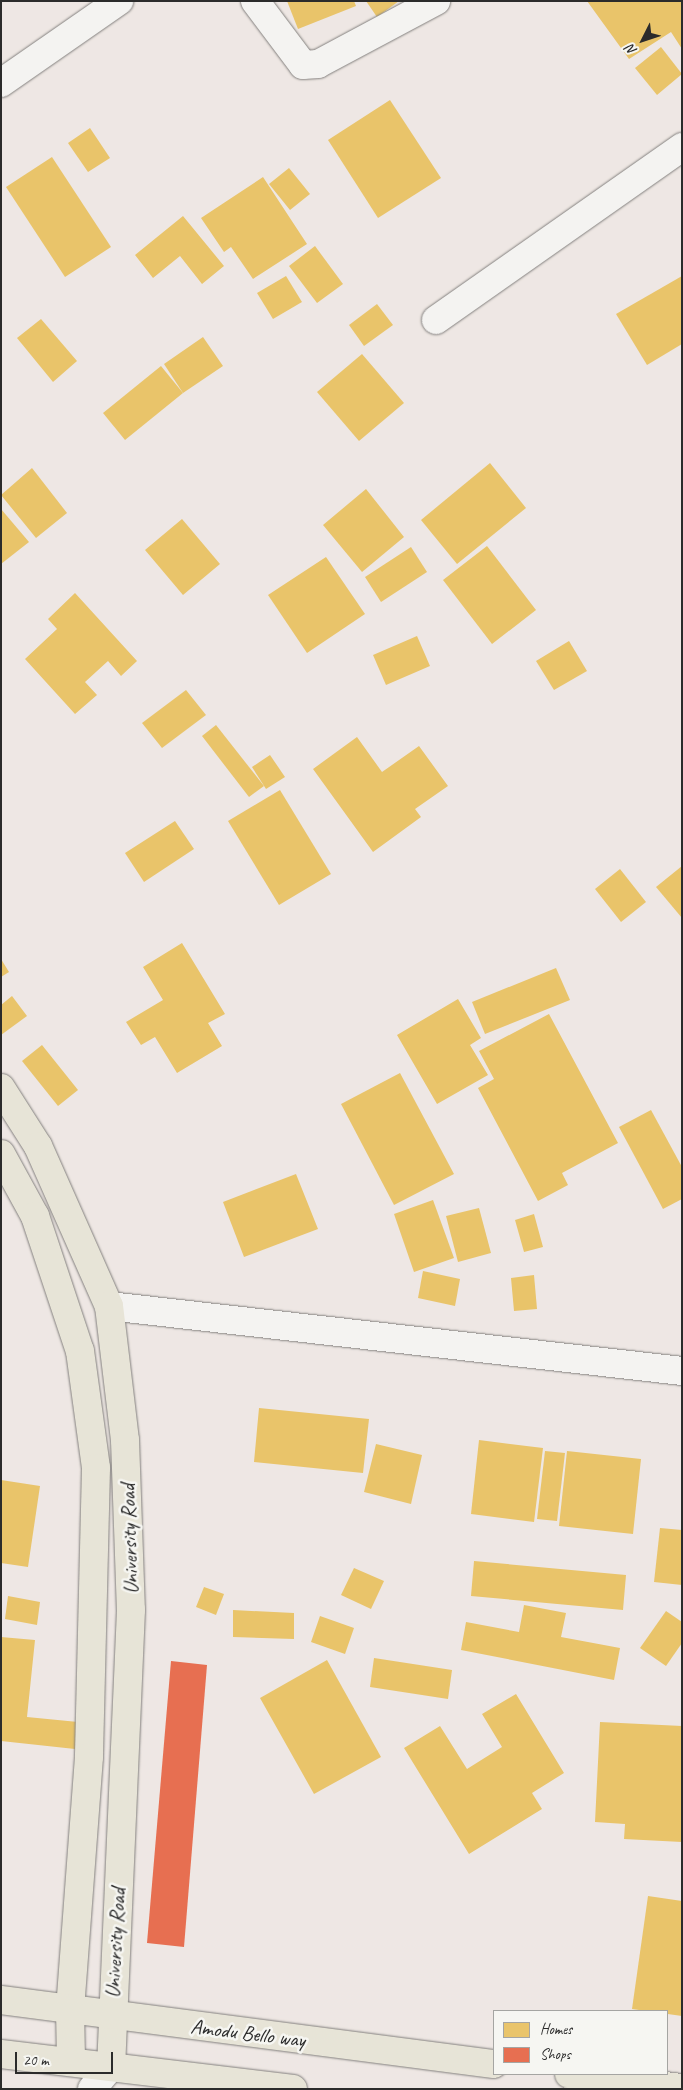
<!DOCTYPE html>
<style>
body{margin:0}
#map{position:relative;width:683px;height:2090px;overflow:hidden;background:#eee7e4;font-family:Caveat,sans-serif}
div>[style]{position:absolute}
.homes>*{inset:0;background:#e9c46a}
.shops>*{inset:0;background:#e76f51}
.roads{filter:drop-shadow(0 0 1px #83807e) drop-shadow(0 0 1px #83807e)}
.minor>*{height:28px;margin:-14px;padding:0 14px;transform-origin:14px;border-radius:14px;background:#f4f3f1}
.tertiary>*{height:28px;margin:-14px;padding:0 14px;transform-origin:14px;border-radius:14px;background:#f4f3f1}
.primary>*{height:28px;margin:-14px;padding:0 14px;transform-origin:14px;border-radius:14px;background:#e7e4d7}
span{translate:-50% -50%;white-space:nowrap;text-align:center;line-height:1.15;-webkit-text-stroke:5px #f6f6f2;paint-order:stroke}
.street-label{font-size:21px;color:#2b2b2b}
.frame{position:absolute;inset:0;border:2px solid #2b2b2b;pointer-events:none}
.legend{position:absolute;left:493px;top:2010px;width:175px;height:65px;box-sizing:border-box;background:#f6f6f2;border:1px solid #a5a5a2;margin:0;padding:6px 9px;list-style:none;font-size:15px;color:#2b2b2b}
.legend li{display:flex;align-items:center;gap:10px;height:25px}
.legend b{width:25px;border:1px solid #a5a5a2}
.north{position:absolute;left:618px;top:15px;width:50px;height:50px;-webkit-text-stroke:4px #f6f6f2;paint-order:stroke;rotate:229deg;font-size:14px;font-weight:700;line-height:20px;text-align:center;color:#2b2b2b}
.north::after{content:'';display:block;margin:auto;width:18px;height:22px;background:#2b2b2b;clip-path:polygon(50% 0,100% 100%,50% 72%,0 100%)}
.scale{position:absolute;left:15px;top:2052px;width:98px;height:22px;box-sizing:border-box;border:2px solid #2b2b2b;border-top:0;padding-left:6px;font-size:15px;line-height:18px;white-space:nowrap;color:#2b2b2b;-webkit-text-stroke:4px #f6f6f2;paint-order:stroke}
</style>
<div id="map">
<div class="homes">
<div style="clip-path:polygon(287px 1px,354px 1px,356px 6px,298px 29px)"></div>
<div style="clip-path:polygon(366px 1px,399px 1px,377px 17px)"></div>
<div style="clip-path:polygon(587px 1px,682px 1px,682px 49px,671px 32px,629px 59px)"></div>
<div style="clip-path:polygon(661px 47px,682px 74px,657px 95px,635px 68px)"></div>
<div style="clip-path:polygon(390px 100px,441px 178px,378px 218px,328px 140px)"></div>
<div style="clip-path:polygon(90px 128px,110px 158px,88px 172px,68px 143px)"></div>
<div style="clip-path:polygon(52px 157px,111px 247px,65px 277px,6px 187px)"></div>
<div style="clip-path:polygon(289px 168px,310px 194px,290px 210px,269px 184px)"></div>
<div style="clip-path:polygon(263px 177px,307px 244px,253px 279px,231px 247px,224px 252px,201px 218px)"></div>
<div style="clip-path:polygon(183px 216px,224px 266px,202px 284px,180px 256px,153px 278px,135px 255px)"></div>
<div style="clip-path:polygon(315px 246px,343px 284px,317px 303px,289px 266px)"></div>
<div style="clip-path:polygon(286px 276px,302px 302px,273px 319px,257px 293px)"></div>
<div style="clip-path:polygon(682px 276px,682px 344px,647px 365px,616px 314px)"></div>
<div style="clip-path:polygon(377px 304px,393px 325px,364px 346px,349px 325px)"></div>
<div style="clip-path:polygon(41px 319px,77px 361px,53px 382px,17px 338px)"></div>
<div style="clip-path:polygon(203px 337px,223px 366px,183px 393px,164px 364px)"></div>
<div style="clip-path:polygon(362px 354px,404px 403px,359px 441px,317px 392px)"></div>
<div style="clip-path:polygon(161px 366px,183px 393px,125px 440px,103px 413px)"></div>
<div style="clip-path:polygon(490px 463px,526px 508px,457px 564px,421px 520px)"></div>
<div style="clip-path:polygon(32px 468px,67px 513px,36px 538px,1px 495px)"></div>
<div style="clip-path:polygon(366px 489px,404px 537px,362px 572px,323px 525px)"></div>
<div style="clip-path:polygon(1px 509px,29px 542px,1px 564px)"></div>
<div style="clip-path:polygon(182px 519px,220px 564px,183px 595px,145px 550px)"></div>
<div style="clip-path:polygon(487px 546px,536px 610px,492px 644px,443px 580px)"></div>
<div style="clip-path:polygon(411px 547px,427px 572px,381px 602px,365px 577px)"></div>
<div style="clip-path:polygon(326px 557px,365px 614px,307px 653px,268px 595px)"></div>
<div style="clip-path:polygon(75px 593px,137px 661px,121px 676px,108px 661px,85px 682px,97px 695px,75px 714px,25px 659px,57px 629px,48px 619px)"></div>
<div style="clip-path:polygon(417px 636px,430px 666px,386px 685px,373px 655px)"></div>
<div style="clip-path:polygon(569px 641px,587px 671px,554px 690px,536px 661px)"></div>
<div style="clip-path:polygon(186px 690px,206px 715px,162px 748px,142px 723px)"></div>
<div style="clip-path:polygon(216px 725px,264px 786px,249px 797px,202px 736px)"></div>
<div style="clip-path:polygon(357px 737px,382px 772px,419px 746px,448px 786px,415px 809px,421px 817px,373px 852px,313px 769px)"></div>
<div style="clip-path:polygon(270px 755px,285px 777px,266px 789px,252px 767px)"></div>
<div style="clip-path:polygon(280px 790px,331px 874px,279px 905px,228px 821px)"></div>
<div style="clip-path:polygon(175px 821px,194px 849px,144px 882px,125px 853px)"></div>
<div style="clip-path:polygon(682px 866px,682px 918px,656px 887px)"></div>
<div style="clip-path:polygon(620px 869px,646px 902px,621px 922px,595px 889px)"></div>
<div style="clip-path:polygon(182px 943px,225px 1014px,208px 1023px,222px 1046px,177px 1073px,155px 1037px,141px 1045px,126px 1022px,163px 1000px,143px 967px)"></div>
<div style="clip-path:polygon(1px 959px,9px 972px,1px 977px)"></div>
<div style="clip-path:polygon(556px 968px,570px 1000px,485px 1034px,472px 1002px)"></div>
<div style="clip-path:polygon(12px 996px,27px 1016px,1px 1035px,1px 1005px)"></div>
<div style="clip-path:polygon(458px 999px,481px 1038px,470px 1045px,488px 1075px,437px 1104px,397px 1035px)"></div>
<div style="clip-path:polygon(549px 1014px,618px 1143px,562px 1173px,568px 1185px,538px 1201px,478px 1088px,494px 1079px,479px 1051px)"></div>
<div style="clip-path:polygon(42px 1045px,78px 1090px,58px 1106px,22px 1061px)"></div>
<div style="clip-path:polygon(400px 1073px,454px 1174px,394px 1205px,341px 1104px)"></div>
<div style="clip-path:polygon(651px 1110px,682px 1167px,682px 1199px,663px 1209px,619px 1127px)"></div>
<div style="clip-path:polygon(296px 1174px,318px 1229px,244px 1257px,223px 1202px)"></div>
<div style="clip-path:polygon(433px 1200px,454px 1258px,414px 1272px,394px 1214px)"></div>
<div style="clip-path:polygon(479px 1208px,491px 1253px,458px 1262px,446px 1216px)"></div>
<div style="clip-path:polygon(534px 1214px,543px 1247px,524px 1252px,515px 1220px)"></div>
<div style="clip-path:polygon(423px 1271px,460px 1279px,455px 1306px,418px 1298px)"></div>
<div style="clip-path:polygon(534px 1275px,537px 1309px,514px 1311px,511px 1278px)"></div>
<div style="clip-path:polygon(259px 1408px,369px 1419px,363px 1473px,254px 1462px)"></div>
<div style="clip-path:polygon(479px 1440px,543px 1448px,534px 1522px,471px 1514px)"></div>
<div style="clip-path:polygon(376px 1444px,422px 1455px,411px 1504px,364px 1492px)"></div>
<div style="clip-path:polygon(545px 1451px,565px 1453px,557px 1521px,537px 1519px)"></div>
<div style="clip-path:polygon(567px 1451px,641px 1459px,633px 1534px,559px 1526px)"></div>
<div style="clip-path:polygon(1px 1480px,40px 1486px,28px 1567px,1px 1563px)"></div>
<div style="clip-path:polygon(660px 1528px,682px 1530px,682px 1585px,654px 1582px)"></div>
<div style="clip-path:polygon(474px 1561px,626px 1575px,623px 1610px,471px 1596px)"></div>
<div style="clip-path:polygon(354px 1568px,384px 1581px,371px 1609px,341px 1595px)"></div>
<div style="clip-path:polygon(204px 1587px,224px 1594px,216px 1615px,196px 1607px)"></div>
<div style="clip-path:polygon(8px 1596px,40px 1602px,37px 1625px,5px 1619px)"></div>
<div style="clip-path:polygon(524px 1605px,566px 1613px,561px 1637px,620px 1648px,614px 1680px,461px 1650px,466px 1622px,519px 1632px)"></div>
<div style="clip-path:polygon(233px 1610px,294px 1613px,294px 1639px,233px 1637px)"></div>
<div style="clip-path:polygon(666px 1611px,682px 1622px,682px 1643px,666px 1666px,640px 1648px)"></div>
<div style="clip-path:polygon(320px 1616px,354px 1628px,345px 1654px,311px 1642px)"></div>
<div style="clip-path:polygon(1px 1637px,35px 1640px,27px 1717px,78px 1722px,75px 1749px,1px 1741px)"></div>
<div style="clip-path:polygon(374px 1658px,452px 1670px,448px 1699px,370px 1687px)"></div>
<div style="clip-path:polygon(327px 1660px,381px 1757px,314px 1794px,260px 1698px)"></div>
<div style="clip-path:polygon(516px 1694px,564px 1773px,532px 1793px,542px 1809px,469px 1854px,404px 1748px,440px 1726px,467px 1769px,502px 1747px,482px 1714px)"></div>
<div style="clip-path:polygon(600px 1722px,682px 1726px,682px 1842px,624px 1839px,625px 1824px,595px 1822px)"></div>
<div style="clip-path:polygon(648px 1896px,682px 1901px,682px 2016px,632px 2009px)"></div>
</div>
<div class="shops">
<div style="clip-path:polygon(171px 1661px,207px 1665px,184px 1947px,147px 1943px)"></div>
</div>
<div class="roads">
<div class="minor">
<div style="left:255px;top:1px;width:80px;rotate:53.1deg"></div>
<div style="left:303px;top:65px;width:15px;rotate:-4deg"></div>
<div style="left:318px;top:64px;width:134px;rotate:-28.1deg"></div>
<div style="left:1px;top:83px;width:144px;rotate:-34.8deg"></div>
<div style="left:436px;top:320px;width:301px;rotate:-35.1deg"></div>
<div style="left:92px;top:2089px;width:30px;rotate:-50deg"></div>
</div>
<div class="tertiary">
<div style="left:109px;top:1306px;width:577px;rotate:6.47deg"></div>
</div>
<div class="primary">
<div style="left:1px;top:1088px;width:69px;rotate:57.5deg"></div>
<div style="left:38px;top:1146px;width:175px;rotate:66.1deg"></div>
<div style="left:109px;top:1306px;width:135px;rotate:83.2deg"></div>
<div style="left:125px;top:1440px;width:170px;rotate:88deg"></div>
<div style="left:131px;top:1610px;width:456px;rotate:92.5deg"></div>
<div style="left:1px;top:1154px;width:71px;rotate:61.3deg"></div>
<div style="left:35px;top:1216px;width:142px;rotate:71.6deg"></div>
<div style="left:80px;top:1351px;width:118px;rotate:82.2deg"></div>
<div style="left:96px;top:1468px;width:289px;rotate:91.4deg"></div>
<div style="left:89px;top:1757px;width:252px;rotate:94.3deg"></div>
<div style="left:70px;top:2008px;width:54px;rotate:88.9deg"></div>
<div style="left:1px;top:2000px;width:497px;rotate:7.4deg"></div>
<div style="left:1px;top:2054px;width:294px;rotate:6.8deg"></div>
<div style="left:569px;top:2074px;width:114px;rotate:7.1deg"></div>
</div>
</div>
<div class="street-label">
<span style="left:129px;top:1539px;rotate:-92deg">University Road</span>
<span style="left:115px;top:1943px;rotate:-87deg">University Road</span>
<span style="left:248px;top:2033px;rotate:7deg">Amodu Bello way</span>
</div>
<div class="frame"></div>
<ul class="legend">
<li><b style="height:14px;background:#e9c46a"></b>Homes</li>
<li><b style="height:14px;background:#e76f51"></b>Shops</li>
</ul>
<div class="north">N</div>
<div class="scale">20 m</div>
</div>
